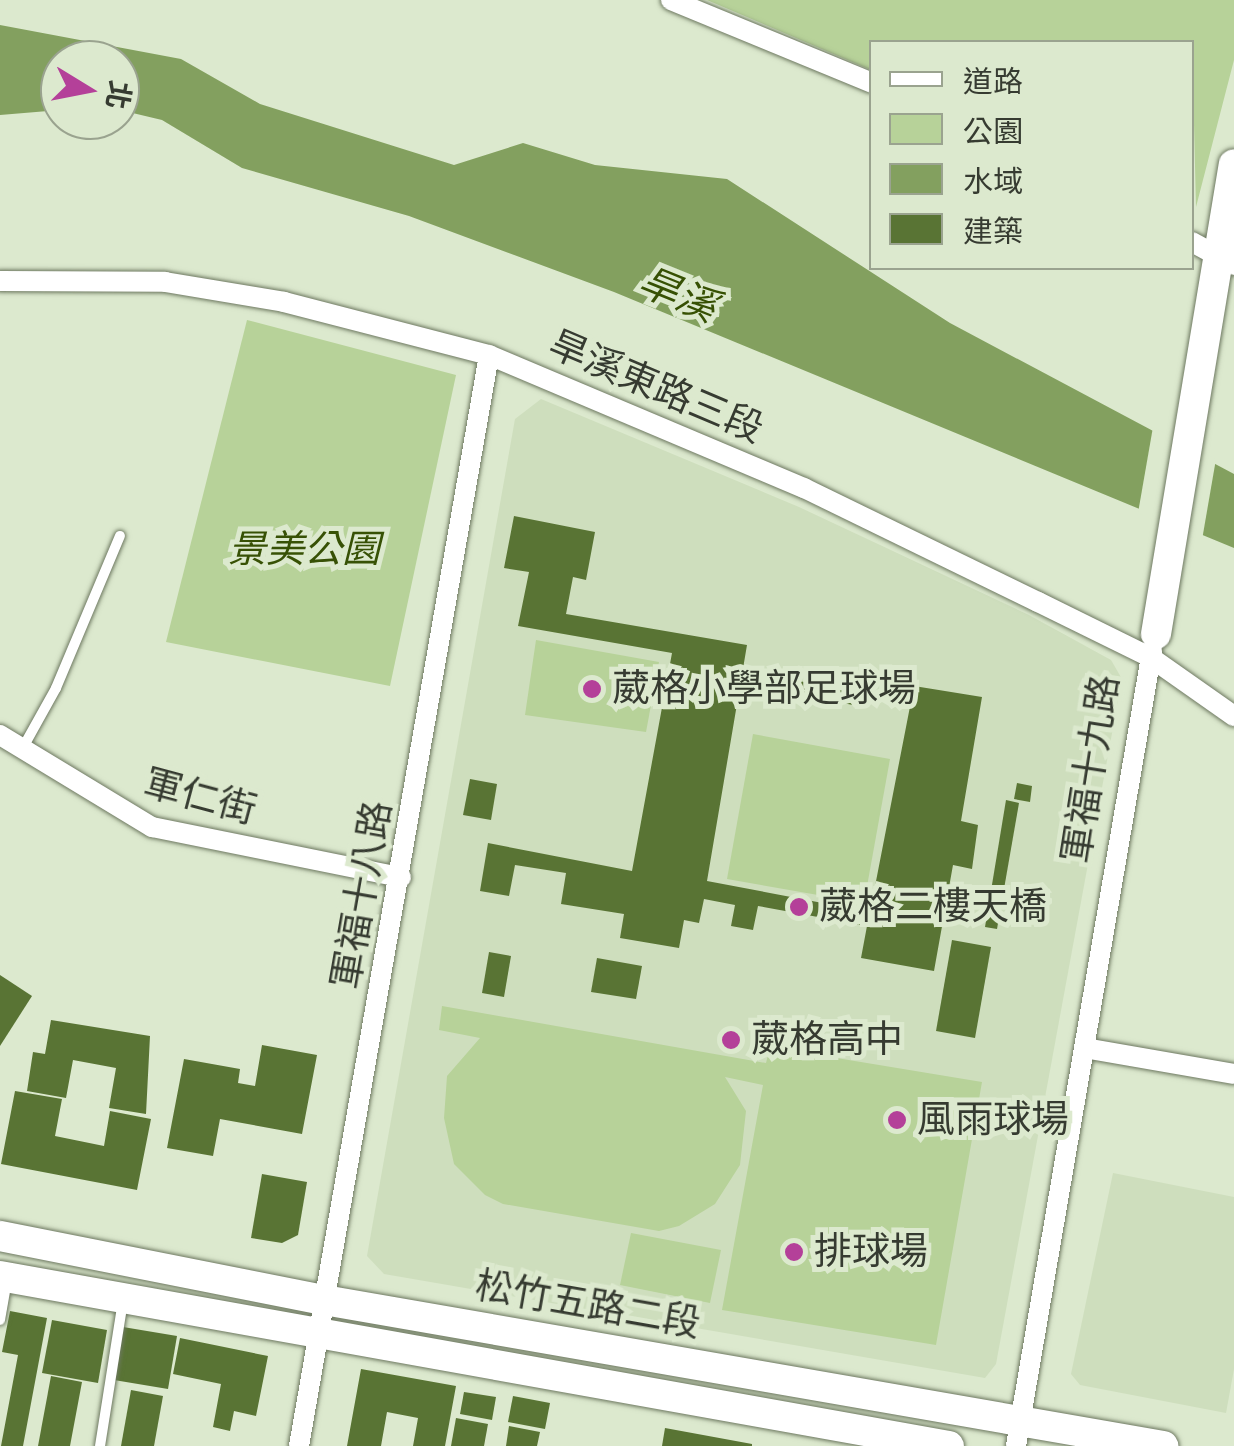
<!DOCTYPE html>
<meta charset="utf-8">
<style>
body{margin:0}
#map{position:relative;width:1234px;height:1446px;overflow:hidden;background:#dce9ce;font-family:"Zilla Slab","Noto Sans TC",serif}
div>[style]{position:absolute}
.built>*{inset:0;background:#cedebd}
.green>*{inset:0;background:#b7d299}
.water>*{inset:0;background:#83a05f}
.pier>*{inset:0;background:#dce9ce}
.building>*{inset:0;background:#597434}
.roads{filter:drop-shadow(0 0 2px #6d7860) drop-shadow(0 0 2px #6d7860)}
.lane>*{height:10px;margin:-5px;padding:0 5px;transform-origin:5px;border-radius:5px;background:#fff}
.street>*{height:20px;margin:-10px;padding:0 10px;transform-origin:10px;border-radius:10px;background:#fff}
.secondary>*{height:30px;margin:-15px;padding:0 15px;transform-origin:15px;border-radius:15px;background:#fff}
.dots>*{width:28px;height:28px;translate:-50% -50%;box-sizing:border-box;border:5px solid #dce9ce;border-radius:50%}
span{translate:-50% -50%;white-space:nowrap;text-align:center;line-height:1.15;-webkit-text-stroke:10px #dce9ce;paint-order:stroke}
.street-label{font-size:38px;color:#363b31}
.park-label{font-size:38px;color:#375105;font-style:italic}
.poi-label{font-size:38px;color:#363b31}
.left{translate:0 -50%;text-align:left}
.water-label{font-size:40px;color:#365003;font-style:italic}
.legend{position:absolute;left:869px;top:40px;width:325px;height:230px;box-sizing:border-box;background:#dce9ce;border:2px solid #9aa38f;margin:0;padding:12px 18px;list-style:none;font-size:30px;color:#363b31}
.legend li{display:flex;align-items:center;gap:20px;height:50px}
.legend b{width:50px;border:2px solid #9aa38f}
.north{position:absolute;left:40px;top:40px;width:100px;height:100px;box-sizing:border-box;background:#dce9ce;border:2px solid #9aa38f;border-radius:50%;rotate:100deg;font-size:28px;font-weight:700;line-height:40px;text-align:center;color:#363b31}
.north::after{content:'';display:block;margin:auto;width:35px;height:45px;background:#b44099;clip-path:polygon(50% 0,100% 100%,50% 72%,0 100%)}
</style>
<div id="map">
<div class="built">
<div style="clip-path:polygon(541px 399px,799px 507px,1029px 615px,1111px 660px,1122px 679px,996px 1364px,985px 1378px,384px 1274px,367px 1256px,515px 419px)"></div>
<div style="clip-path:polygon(1113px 1173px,1234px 1197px,1234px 1369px,1226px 1413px,1080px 1385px,1071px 1374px)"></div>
</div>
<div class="green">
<div style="clip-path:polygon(707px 0,1234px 0,1234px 60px,1196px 207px,1192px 42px,872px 42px,871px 70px)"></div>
<div style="clip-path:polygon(247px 320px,456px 375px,390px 686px,166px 642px)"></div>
<div style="clip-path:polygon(536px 640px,659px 662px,646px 732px,525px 715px)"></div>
<div style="clip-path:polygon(753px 734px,890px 759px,864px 903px,727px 879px)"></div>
<div style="clip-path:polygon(442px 1006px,766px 1063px,770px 1047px,982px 1082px,936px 1345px,722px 1310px,763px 1085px,725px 1077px,746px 1111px,740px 1165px,715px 1204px,679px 1226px,659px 1231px,503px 1204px,485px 1195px,454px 1164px,444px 1118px,447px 1076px,480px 1038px,439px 1030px)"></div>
<div style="clip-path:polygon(631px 1233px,721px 1250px,710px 1303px,620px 1285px)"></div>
</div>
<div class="water">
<div style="clip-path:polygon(0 25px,181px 59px,260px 104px,454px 165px,523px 143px,595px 165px,727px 179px,950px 323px,1234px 474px,1234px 548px,614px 292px,409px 216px,242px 168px,162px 120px,120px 110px,120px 60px,60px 60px,60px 110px,0 115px)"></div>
</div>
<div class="pier">
<div style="clip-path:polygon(1153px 427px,1216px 459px,1202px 540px,1138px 513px)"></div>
</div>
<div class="building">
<div style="clip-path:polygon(514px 516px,595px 532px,586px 580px,573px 577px,566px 614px,747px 645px,707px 881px,870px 912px,914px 686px,982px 697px,961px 821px,978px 825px,972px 869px,953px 865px,934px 971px,861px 958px,867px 926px,758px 906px,753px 930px,731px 926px,735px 905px,704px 899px,699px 923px,684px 920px,679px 948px,620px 938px,624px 914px,561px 904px,566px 873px,515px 865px,509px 896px,480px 891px,488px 843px,632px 871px,672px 653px,518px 626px,529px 572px,504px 568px)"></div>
<div style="clip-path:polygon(799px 681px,856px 692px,853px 705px,796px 694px)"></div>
<div style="clip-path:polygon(470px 779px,497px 784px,491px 820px,463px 815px)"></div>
<div style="clip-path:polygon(1017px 783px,1032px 786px,1030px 802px,1014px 799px)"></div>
<div style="clip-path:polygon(1006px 800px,1019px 803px,997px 929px,985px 927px)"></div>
<div style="clip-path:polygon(952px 940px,991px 947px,975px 1038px,936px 1031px)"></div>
<div style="clip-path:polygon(489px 952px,511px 956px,504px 997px,482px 993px)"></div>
<div style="clip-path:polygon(597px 958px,642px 966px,636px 999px,591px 992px)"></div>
<div style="clip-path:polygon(0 975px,32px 996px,0 1046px)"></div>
<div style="clip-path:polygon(51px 1020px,150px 1036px,146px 1114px,109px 1108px,116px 1068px,73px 1060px,66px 1098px,27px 1091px,33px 1052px,45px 1054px)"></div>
<div style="clip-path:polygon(262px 1045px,317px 1055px,302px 1134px,220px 1119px,213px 1156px,167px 1148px,184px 1059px,240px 1069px,238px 1083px,255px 1086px)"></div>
<div style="clip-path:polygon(15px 1091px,62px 1099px,55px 1136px,104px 1146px,110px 1111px,151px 1119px,137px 1190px,1px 1164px)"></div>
<div style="clip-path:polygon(262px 1174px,307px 1182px,298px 1235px,282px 1243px,251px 1238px)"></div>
<div style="clip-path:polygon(10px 1311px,47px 1318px,23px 1446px,1px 1446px,18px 1355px,2px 1352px)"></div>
<div style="clip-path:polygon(52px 1320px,107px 1330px,98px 1383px,42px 1373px)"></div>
<div style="clip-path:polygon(123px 1327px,177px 1336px,168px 1389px,114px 1380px)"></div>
<div style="clip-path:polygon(180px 1338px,268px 1356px,256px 1416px,234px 1411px,230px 1431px,213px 1427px,221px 1384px,173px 1374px)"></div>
<div style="clip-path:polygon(361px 1369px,456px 1386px,445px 1446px,413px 1446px,418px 1418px,387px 1412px,381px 1446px,347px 1446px)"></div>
<div style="clip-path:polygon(51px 1376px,82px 1382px,70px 1446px,38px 1446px)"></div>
<div style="clip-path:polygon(131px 1390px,163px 1396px,154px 1446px,121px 1446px)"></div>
<div style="clip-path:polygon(464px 1392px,496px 1397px,492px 1420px,460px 1414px)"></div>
<div style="clip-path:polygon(513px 1396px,550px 1403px,545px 1429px,508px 1422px)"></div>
<div style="clip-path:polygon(456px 1418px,488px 1424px,484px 1446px,451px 1446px)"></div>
<div style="clip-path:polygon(509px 1426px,540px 1432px,537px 1446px,506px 1446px)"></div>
<div style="clip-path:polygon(665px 1428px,752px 1444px,752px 1446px,662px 1446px)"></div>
</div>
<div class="roads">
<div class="lane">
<div style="left:21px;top:751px;width:72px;rotate:-60.9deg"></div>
<div style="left:56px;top:688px;width:165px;rotate:-67.2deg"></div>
<div style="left:0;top:1320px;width:41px;rotate:-80.1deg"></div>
<div style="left:100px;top:1446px;width:148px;rotate:-81deg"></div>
</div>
<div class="street">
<div style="left:671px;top:0;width:217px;rotate:22.4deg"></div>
<div style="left:1192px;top:242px;width:48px;rotate:28.7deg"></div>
<div style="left:0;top:281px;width:165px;rotate:0.3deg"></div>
<div style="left:165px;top:282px;width:121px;rotate:9.5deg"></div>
<div style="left:284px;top:302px;width:212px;rotate:14.5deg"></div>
<div style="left:489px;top:355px;width:342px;rotate:22.9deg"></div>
<div style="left:804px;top:488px;width:260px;rotate:26deg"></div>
<div style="left:1038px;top:602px;width:125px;rotate:26.2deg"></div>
<div style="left:1150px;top:657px;width:103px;rotate:35.1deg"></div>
<div style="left:0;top:735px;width:178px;rotate:31.2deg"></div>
<div style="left:152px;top:827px;width:254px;rotate:11.4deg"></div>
<div style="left:1085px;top:1048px;width:151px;rotate:9.9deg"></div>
<div style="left:299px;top:1446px;width:1107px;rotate:-80.12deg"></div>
<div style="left:1016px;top:1446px;width:808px;rotate:-80.3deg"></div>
</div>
<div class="secondary">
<div style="left:1156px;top:634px;width:476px;rotate:-80.6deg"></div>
<div style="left:0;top:1236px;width:330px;rotate:11.2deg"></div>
<div style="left:324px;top:1300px;width:852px;rotate:9.87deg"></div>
<div style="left:0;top:1276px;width:964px;rotate:10.16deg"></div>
</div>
</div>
<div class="dots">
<div style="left:592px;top:689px;background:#b44099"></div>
<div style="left:799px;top:907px;background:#b44099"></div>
<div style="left:731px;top:1040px;background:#b44099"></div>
<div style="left:897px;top:1120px;background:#b44099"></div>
<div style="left:794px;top:1252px;background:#b44099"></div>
</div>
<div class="street-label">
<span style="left:656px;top:387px;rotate:23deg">旱溪東路三段</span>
<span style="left:1091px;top:769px;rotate:-81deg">軍福十九路</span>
<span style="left:200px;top:797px;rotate:15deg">軍仁街</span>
<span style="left:362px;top:895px;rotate:-80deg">軍福十八路</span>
<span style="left:588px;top:1305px;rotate:10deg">松竹五路二段</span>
</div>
<div class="park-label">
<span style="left:304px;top:550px">景美公園</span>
</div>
<div class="poi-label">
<span class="left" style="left:612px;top:689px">葳格小學部足球場</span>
<span class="left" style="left:819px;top:907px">葳格二樓天橋</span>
<span class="left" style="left:751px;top:1040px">葳格高中</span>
<span class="left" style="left:917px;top:1120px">風雨球場</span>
<span class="left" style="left:814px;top:1252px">排球場</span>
</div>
<div class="water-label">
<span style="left:678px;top:294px;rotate:22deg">旱溪</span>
</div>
<ul class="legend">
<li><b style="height:12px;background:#fff"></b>道路</li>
<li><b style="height:28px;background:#b7d299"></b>公園</li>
<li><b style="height:28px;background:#83a05f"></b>水域</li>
<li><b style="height:28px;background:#597434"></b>建築</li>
</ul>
<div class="north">北</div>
</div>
